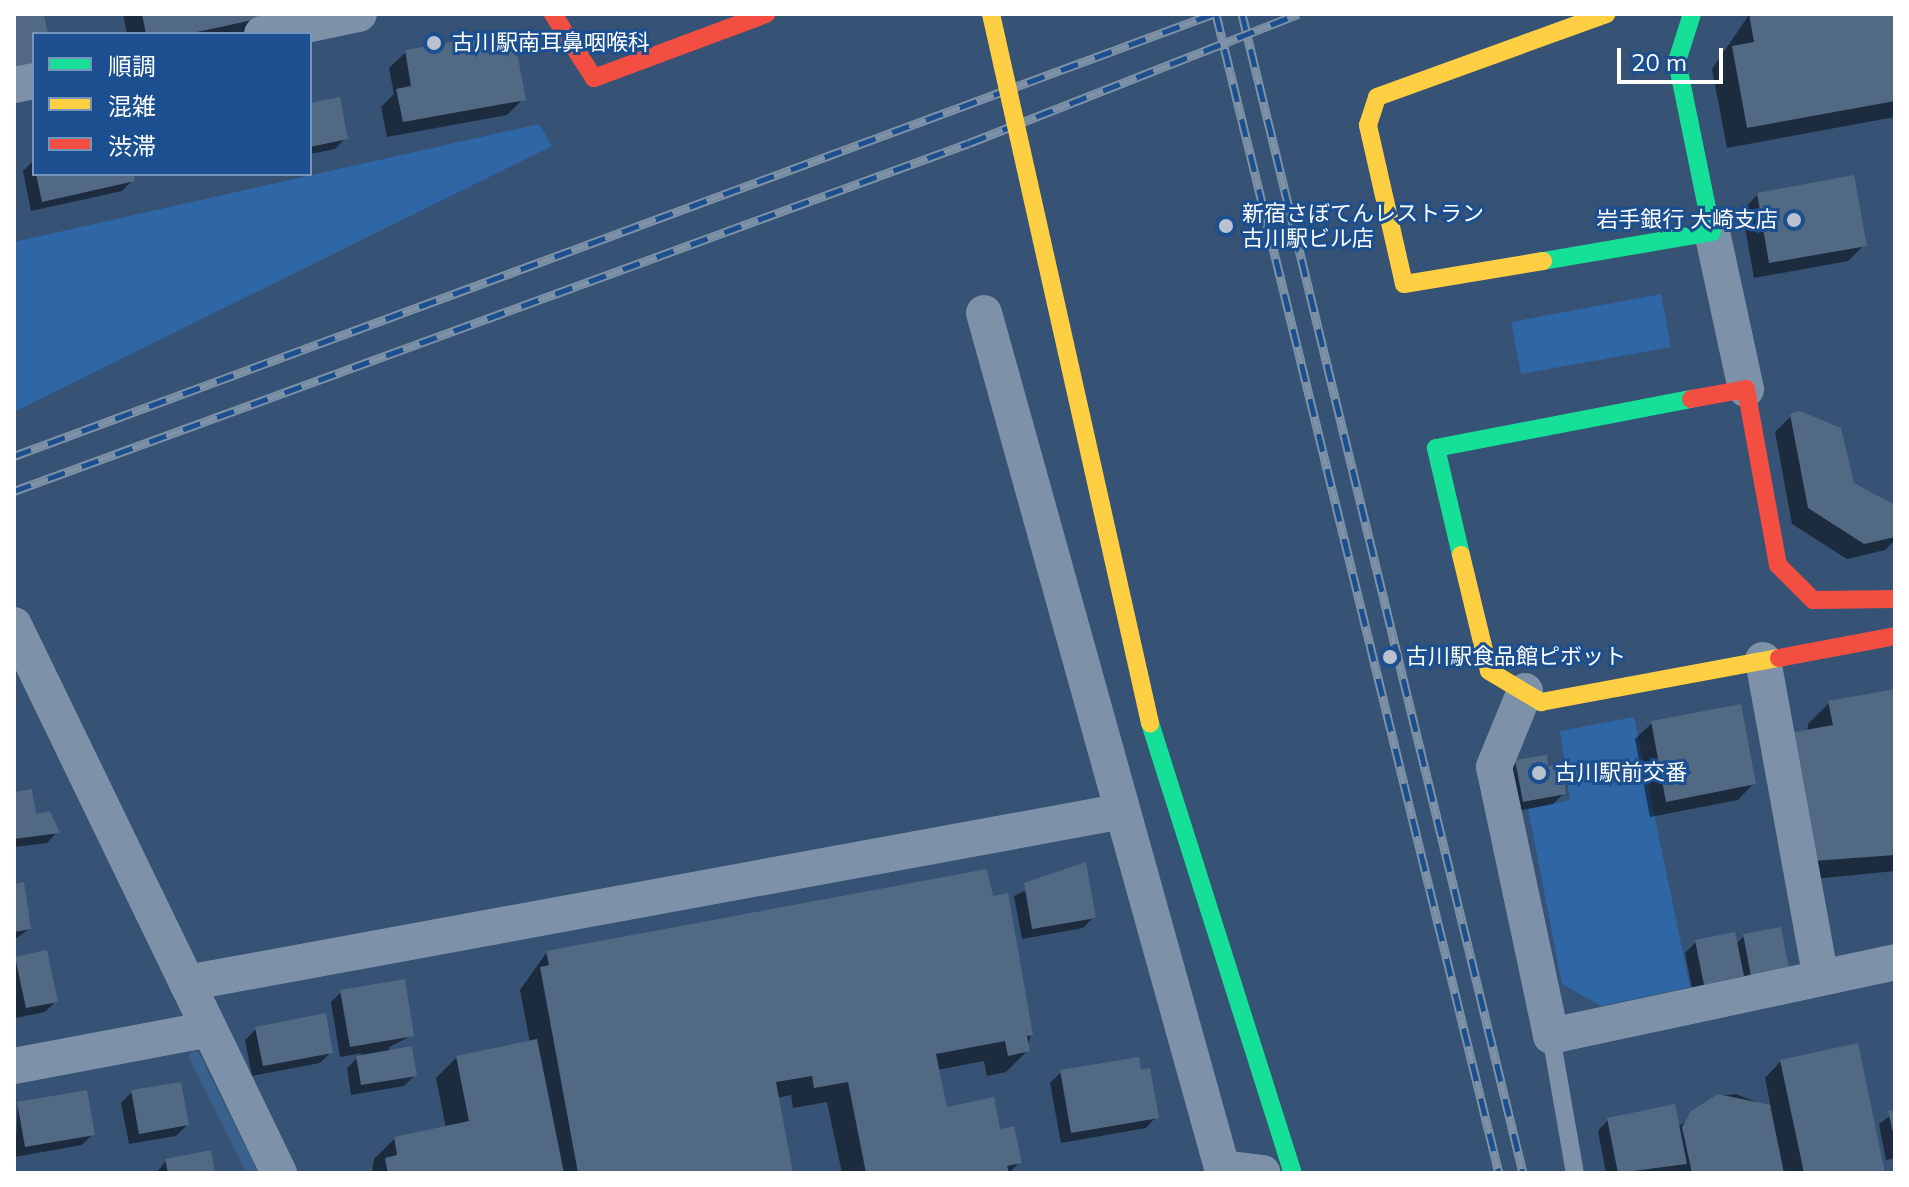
<!DOCTYPE html>
<meta charset="utf-8">
<style>
body{margin:0}
#map{position:relative;width:1909px;height:1187px;overflow:hidden;background:#365274;font-family:Mulish,"Noto Sans JP",sans-serif}
div>[style]{position:absolute}
.green>*{inset:0;background:#2f66a5}
.shadow>*{inset:0;background:#0007}
.stream>*{height:11px;margin:-5.5px;padding:0 5.5px;transform-origin:5.5px;border-radius:5.5px;background:#3b618d}
.building>*{inset:0;background:#526984}
.lane>*{height:18px;margin:-9px;padding:0 9px;transform-origin:9px;border-radius:9px;background:#7d92a8}
.street>*{height:36px;margin:-18px;padding:0 18px;transform-origin:18px;border-radius:18px;background:#7d92a8}
.fast>*{height:18px;margin:-9px;padding:0 9px;transform-origin:9px;border-radius:9px;background:#16e098}
.slow>*{height:18px;margin:-9px;padding:0 9px;transform-origin:9px;border-radius:9px;background:#ffcf43}
.jam>*{height:18px;margin:-9px;padding:0 9px;transform-origin:9px;border-radius:9px;background:#f24e42}
.rail>*{height:9px;margin-top:-4.5px;transform-origin:0;background:repeating-linear-gradient(90deg,#1b4f8f 0 18px,#7e92a7 0 36px);box-sizing:border-box;border-block:2px solid #7e92a7}
.slow-bridge>*{height:18px;margin:-9px;padding:0 9px;transform-origin:9px;border-radius:9px;background:#ffcf43}
.dots>*{width:22px;height:22px;translate:-50% -50%;box-sizing:border-box;border:4px solid #1b4f8f;border-radius:50%}
span{translate:-50% -50%;white-space:nowrap;text-align:center;line-height:1.15;-webkit-text-stroke:6px #1b4f8f;paint-order:stroke}
.poi-label{font-size:22px;color:#fff}
.left{translate:0 -50%;text-align:left}
.right{translate:-100% -50%;text-align:right}
.frame{position:absolute;inset:0;border:16px solid #fff;pointer-events:none}
.legend{position:absolute;left:32px;top:32px;width:280px;height:144px;box-sizing:border-box;background:#1b4f8f;border:2px solid #7695bc;margin:0;padding:10px 14px;list-style:none;font-size:24px;color:#fff}
.legend li{display:flex;align-items:center;gap:16px;height:40px}
.legend b{width:40px;border:2px solid #7695bc}
.scale{position:absolute;left:1617px;top:48px;width:106px;height:36px;box-sizing:border-box;border:4px solid #fff;border-top:0;padding-left:10px;font-size:24px;line-height:28px;white-space:nowrap;color:#fff;-webkit-text-stroke:6px #1b4f8f;paint-order:stroke}
</style>
<div id="map">
<div class="green">
<div style="clip-path:polygon(539px 124px,552px 146px,14px 412px,14px 242px)"></div>
<div style="clip-path:polygon(1661px 294px,1671px 347px,1521px 374px,1511px 322px)"></div>
<div style="clip-path:polygon(1634px 717px,1690px 987px,1601px 1006px,1562px 984px,1528px 809px,1570px 800px,1560px 731px)"></div>
</div>
<div class="shadow">
<div style="clip-path:polygon(123px 14px,264px 14px,244px 34px,127px 34px)"></div>
<div style="clip-path:polygon(1895px 14px,1895px 117px,1727px 148px,1712px 69px,1749px 15px)"></div>
<div style="clip-path:polygon(406px 52px,523px 99px,507px 115px,387px 137px,381px 107px,394px 94px,389px 68px)"></div>
<div style="clip-path:polygon(310px 105px,346px 138px,335px 149px,310px 154px)"></div>
<div style="clip-path:polygon(34px 160px,34px 174px,132px 174px,133px 180px,122px 191px,31px 211px,23px 171px)"></div>
<div style="clip-path:polygon(1758px 194px,1864px 245px,1848px 261px,1754px 278px,1742px 211px)"></div>
<div style="clip-path:polygon(1791px 416px,1853px 485px,1895px 508px,1895px 540px,1885px 550px,1847px 559px,1792px 524px,1775px 432px)"></div>
<div style="clip-path:polygon(1895px 691px,1895px 871px,1793px 881px,1808px 724px,1829px 703px)"></div>
<div style="clip-path:polygon(1652px 723px,1754px 783px,1738px 800px,1650px 817px,1635px 739px)"></div>
<div style="clip-path:polygon(1516px 762px,1547px 769px,1563px 794px,1553px 804px,1512px 812px,1505px 772px)"></div>
<div style="clip-path:polygon(14px 794px,57px 832px,47px 843px,14px 847px)"></div>
<div style="clip-path:polygon(1084px 865px,1094px 917px,1083px 928px,1022px 939px,1014px 896px)"></div>
<div style="clip-path:polygon(14px 886px,29px 929px,14px 940px)"></div>
<div style="clip-path:polygon(1744px 936px,1787px 968px,1693px 994px,1685px 953px,1696px 942px,1736px 944px)"></div>
<div style="clip-path:polygon(547px 952px,1031px 1034px,1027px 1051px,1006px 1072px,987px 1076px,984px 1061px,937px 1070px,945px 1109px,999px 1131px,1020px 1162px,1009px 1173px,842px 1173px,827px 1102px,793px 1108px,791px 1095px,777px 1098px,791px 1173px,372px 1173px,374px 1159px,395px 1138px,446px 1128px,436px 1078px,457px 1057px,530px 1043px,520px 990px)"></div>
<div style="clip-path:polygon(16px 959px,56px 1001px,45px 1012px,15px 1018px)"></div>
<div style="clip-path:polygon(341px 992px,412px 1035px,388px 1048px,415px 1075px,404px 1086px,351px 1095px,347px 1068px,362px 1053px,340px 1057px,331px 1002px)"></div>
<div style="clip-path:polygon(256px 1029px,331px 1052px,320px 1063px,252px 1076px,245px 1040px)"></div>
<div style="clip-path:polygon(1781px 1061px,1883px 1173px,1606px 1173px,1598px 1131px,1608px 1120px,1678px 1127px,1719px 1096px,1736px 1094px,1771px 1108px,1765px 1078px)"></div>
<div style="clip-path:polygon(1139px 1071px,1156px 1117px,1146px 1128px,1061px 1143px,1050px 1083px,1061px 1072px)"></div>
<div style="clip-path:polygon(132px 1092px,187px 1125px,176px 1136px,129px 1144px,121px 1103px)"></div>
<div style="clip-path:polygon(18px 1104px,93px 1134px,82px 1145px,15px 1157px)"></div>
<div style="clip-path:polygon(1895px 1112px,1895px 1158px,1886px 1160px,1879px 1124px)"></div>
<div style="clip-path:polygon(166px 1161px,213px 1173px,156px 1173px)"></div>
</div>
<div class="stream">
<div style="left:194px;top:1056px;width:131px;rotate:63.6deg"></div>
</div>
<div class="building">
<div style="clip-path:polygon(14px 14px,44px 14px,48px 34px,34px 34px,34px 64px,14px 68px)"></div>
<div style="clip-path:polygon(142px 14px,266px 14px,267px 17px,188px 34px,146px 34px)"></div>
<div style="clip-path:polygon(1749px 14px,1895px 14px,1895px 101px,1747px 128px,1732px 46px,1754px 42px)"></div>
<div style="clip-path:polygon(513px 31px,526px 100px,403px 122px,396px 89px,411px 86px,405px 50px)"></div>
<div style="clip-path:polygon(340px 97px,348px 139px,310px 147px,310px 103px)"></div>
<div style="clip-path:polygon(36px 174px,134px 174px,135px 181px,42px 202px)"></div>
<div style="clip-path:polygon(1854px 175px,1867px 246px,1769px 263px,1757px 193px)"></div>
<div style="clip-path:polygon(1800px 411px,1841px 428px,1854px 483px,1895px 505px,1895px 537px,1864px 544px,1808px 508px,1790px 414px)"></div>
<div style="clip-path:polygon(1895px 689px,1895px 855px,1813px 861px,1790px 733px,1833px 725px,1828px 701px)"></div>
<div style="clip-path:polygon(1741px 704px,1756px 784px,1666px 802px,1651px 721px)"></div>
<div style="clip-path:polygon(1547px 755px,1548px 766px,1561px 764px,1566px 794px,1523px 802px,1515px 760px)"></div>
<div style="clip-path:polygon(32px 789px,36px 814px,50px 811px,60px 833px,14px 839px,14px 792px)"></div>
<div style="clip-path:polygon(1086px 862px,1096px 918px,1032px 929px,1024px 883px)"></div>
<div style="clip-path:polygon(987px 869px,993px 896px,1008px 893px,1033px 1035px,1027px 1036px,1030px 1051px,1008px 1056px,1005px 1041px,936px 1054px,947px 1107px,994px 1097px,1000px 1129px,1014px 1126px,1022px 1163px,1007px 1166px,1009px 1173px,866px 1173px,848px 1082px,814px 1088px,812px 1076px,776px 1082px,793px 1173px,578px 1173px,540px 967px,549px 965px,546px 951px)"></div>
<div style="clip-path:polygon(24px 882px,31px 929px,14px 932px,14px 884px)"></div>
<div style="clip-path:polygon(1781px 927px,1789px 969px,1751px 976px,1743px 934px)"></div>
<div style="clip-path:polygon(1735px 932px,1744px 976px,1704px 985px,1695px 940px)"></div>
<div style="clip-path:polygon(47px 950px,58px 1002px,26px 1008px,15px 957px)"></div>
<div style="clip-path:polygon(405px 979px,414px 1036px,350px 1047px,340px 990px)"></div>
<div style="clip-path:polygon(326px 1013px,333px 1053px,263px 1066px,255px 1027px)"></div>
<div style="clip-path:polygon(537px 1039px,564px 1173px,388px 1173px,385px 1158px,397px 1155px,394px 1137px,469px 1121px,456px 1056px)"></div>
<div style="clip-path:polygon(1858px 1043px,1885px 1173px,1804px 1173px,1780px 1060px)"></div>
<div style="clip-path:polygon(412px 1046px,417px 1076px,361px 1085px,356px 1056px)"></div>
<div style="clip-path:polygon(1139px 1057px,1141px 1069px,1150px 1068px,1159px 1118px,1071px 1133px,1060px 1070px)"></div>
<div style="clip-path:polygon(181px 1082px,189px 1125px,139px 1134px,131px 1090px)"></div>
<div style="clip-path:polygon(87px 1090px,95px 1135px,25px 1147px,17px 1102px)"></div>
<div style="clip-path:polygon(1718px 1094px,1770px 1105px,1784px 1173px,1692px 1173px,1682px 1127px,1691px 1111px)"></div>
<div style="clip-path:polygon(1675px 1104px,1687px 1164px,1618px 1173px,1607px 1118px)"></div>
<div style="clip-path:polygon(1895px 1110px,1895px 1136px,1894px 1137px,1888px 1111px)"></div>
<div style="clip-path:polygon(211px 1150px,215px 1173px,168px 1173px,165px 1159px)"></div>
</div>
<div class="lane">
<div style="left:1551px;top:1036px;width:139px;rotate:80.1deg"></div>
</div>
<div class="street">
<div style="left:262px;top:34px;width:99px;rotate:-11.7deg"></div>
<div style="left:14px;top:85px;width:20px;rotate:-11deg"></div>
<div style="left:1712px;top:232px;width:161px;rotate:77.8deg"></div>
<div style="left:984px;top:313px;width:888px;rotate:74.44deg"></div>
<div style="left:1222px;top:1168px;width:41px;rotate:7deg"></div>
<div style="left:14px;top:625px;width:609px;rotate:64.19deg"></div>
<div style="left:1763px;top:660px;width:320px;rotate:79.7deg"></div>
<div style="left:1525px;top:691px;width:82px;rotate:112.2deg"></div>
<div style="left:1494px;top:767px;width:275px;rotate:78deg"></div>
<div style="left:1551px;top:1036px;width:352px;rotate:-12.1deg"></div>
<div style="left:187px;top:983px;width:947px;rotate:-10.41deg"></div>
<div style="left:14px;top:1066px;width:198px;rotate:-10.7deg"></div>
</div>
<div class="fast">
<div style="left:1543px;top:261px;width:171px;rotate:-9.7deg"></div>
<div style="left:1712px;top:232px;width:175px;rotate:-101.6deg"></div>
<div style="left:1677px;top:61px;width:49px;rotate:-72.3deg"></div>
<div style="left:1461px;top:555px;width:110px;rotate:-103.2deg"></div>
<div style="left:1436px;top:448px;width:260px;rotate:-10.9deg"></div>
<div style="left:1150px;top:723px;width:472px;rotate:72.4deg"></div>
</div>
<div class="slow">
<div style="left:1543px;top:261px;width:141px;rotate:170.6deg"></div>
<div style="left:1404px;top:284px;width:163px;rotate:-102.8deg"></div>
<div style="left:1368px;top:125px;width:29px;rotate:-72deg"></div>
<div style="left:1377px;top:97px;width:244px;rotate:-19.9deg"></div>
<div style="left:1461px;top:555px;width:119px;rotate:76.4deg"></div>
<div style="left:1489px;top:671px;width:61px;rotate:30.8deg"></div>
<div style="left:1541px;top:702px;width:242px;rotate:-10.5deg"></div>
</div>
<div class="jam">
<div style="left:553px;top:14px;width:76px;rotate:57.4deg"></div>
<div style="left:594px;top:78px;width:184px;rotate:-20.4deg"></div>
<div style="left:1691px;top:399px;width:56px;rotate:-10.3deg"></div>
<div style="left:1746px;top:389px;width:179px;rotate:79.7deg"></div>
<div style="left:1778px;top:565px;width:49px;rotate:45deg"></div>
<div style="left:1813px;top:600px;width:82px;rotate:-0.7deg"></div>
<div style="left:1779px;top:658px;width:118px;rotate:-10.7deg"></div>
</div>
<div class="rail">
<div style="left:1216px;top:14px;width:1193px;rotate:76.28deg"></div>
<div style="left:1242px;top:14px;width:1193px;rotate:76.37deg"></div>
<div style="left:14px;top:456px;width:1278px;rotate:-20.24deg"></div>
<div style="left:14px;top:491px;width:1016px;rotate:-20.02deg"></div>
<div style="left:969px;top:143px;width:354px;rotate:-21.4deg"></div>
</div>
<div class="slow-bridge">
<div style="left:991px;top:14px;width:727px;rotate:77.36deg"></div>
</div>
<div class="dots">
<div style="left:434px;top:43px;background:#b9c2ce"></div>
<div style="left:1794px;top:220px;background:#b9c2ce"></div>
<div style="left:1226px;top:226px;background:#b9c2ce"></div>
<div style="left:1390px;top:657px;background:#b9c2ce"></div>
<div style="left:1539px;top:773px;background:#b9c2ce"></div>
</div>
<div class="poi-label">
<span class="left" style="left:452px;top:43px">古川駅南耳鼻咽喉科</span>
<span class="left" style="left:1242px;top:226px">新宿さぼてんレストラン<br>古川駅ビル店</span>
<span class="right" style="left:1778px;top:220px">岩手銀行 大崎支店</span>
<span class="left" style="left:1406px;top:657px">古川駅食品館ピボット</span>
<span class="left" style="left:1555px;top:773px">古川駅前交番</span>
</div>
<div class="frame"></div>
<ul class="legend">
<li><b style="height:10px;background:#16e098"></b>順調</li>
<li><b style="height:10px;background:#ffcf43"></b>混雑</li>
<li><b style="height:10px;background:#f24e42"></b>渋滞</li>
</ul>
<div class="scale">20 m</div>
</div>
